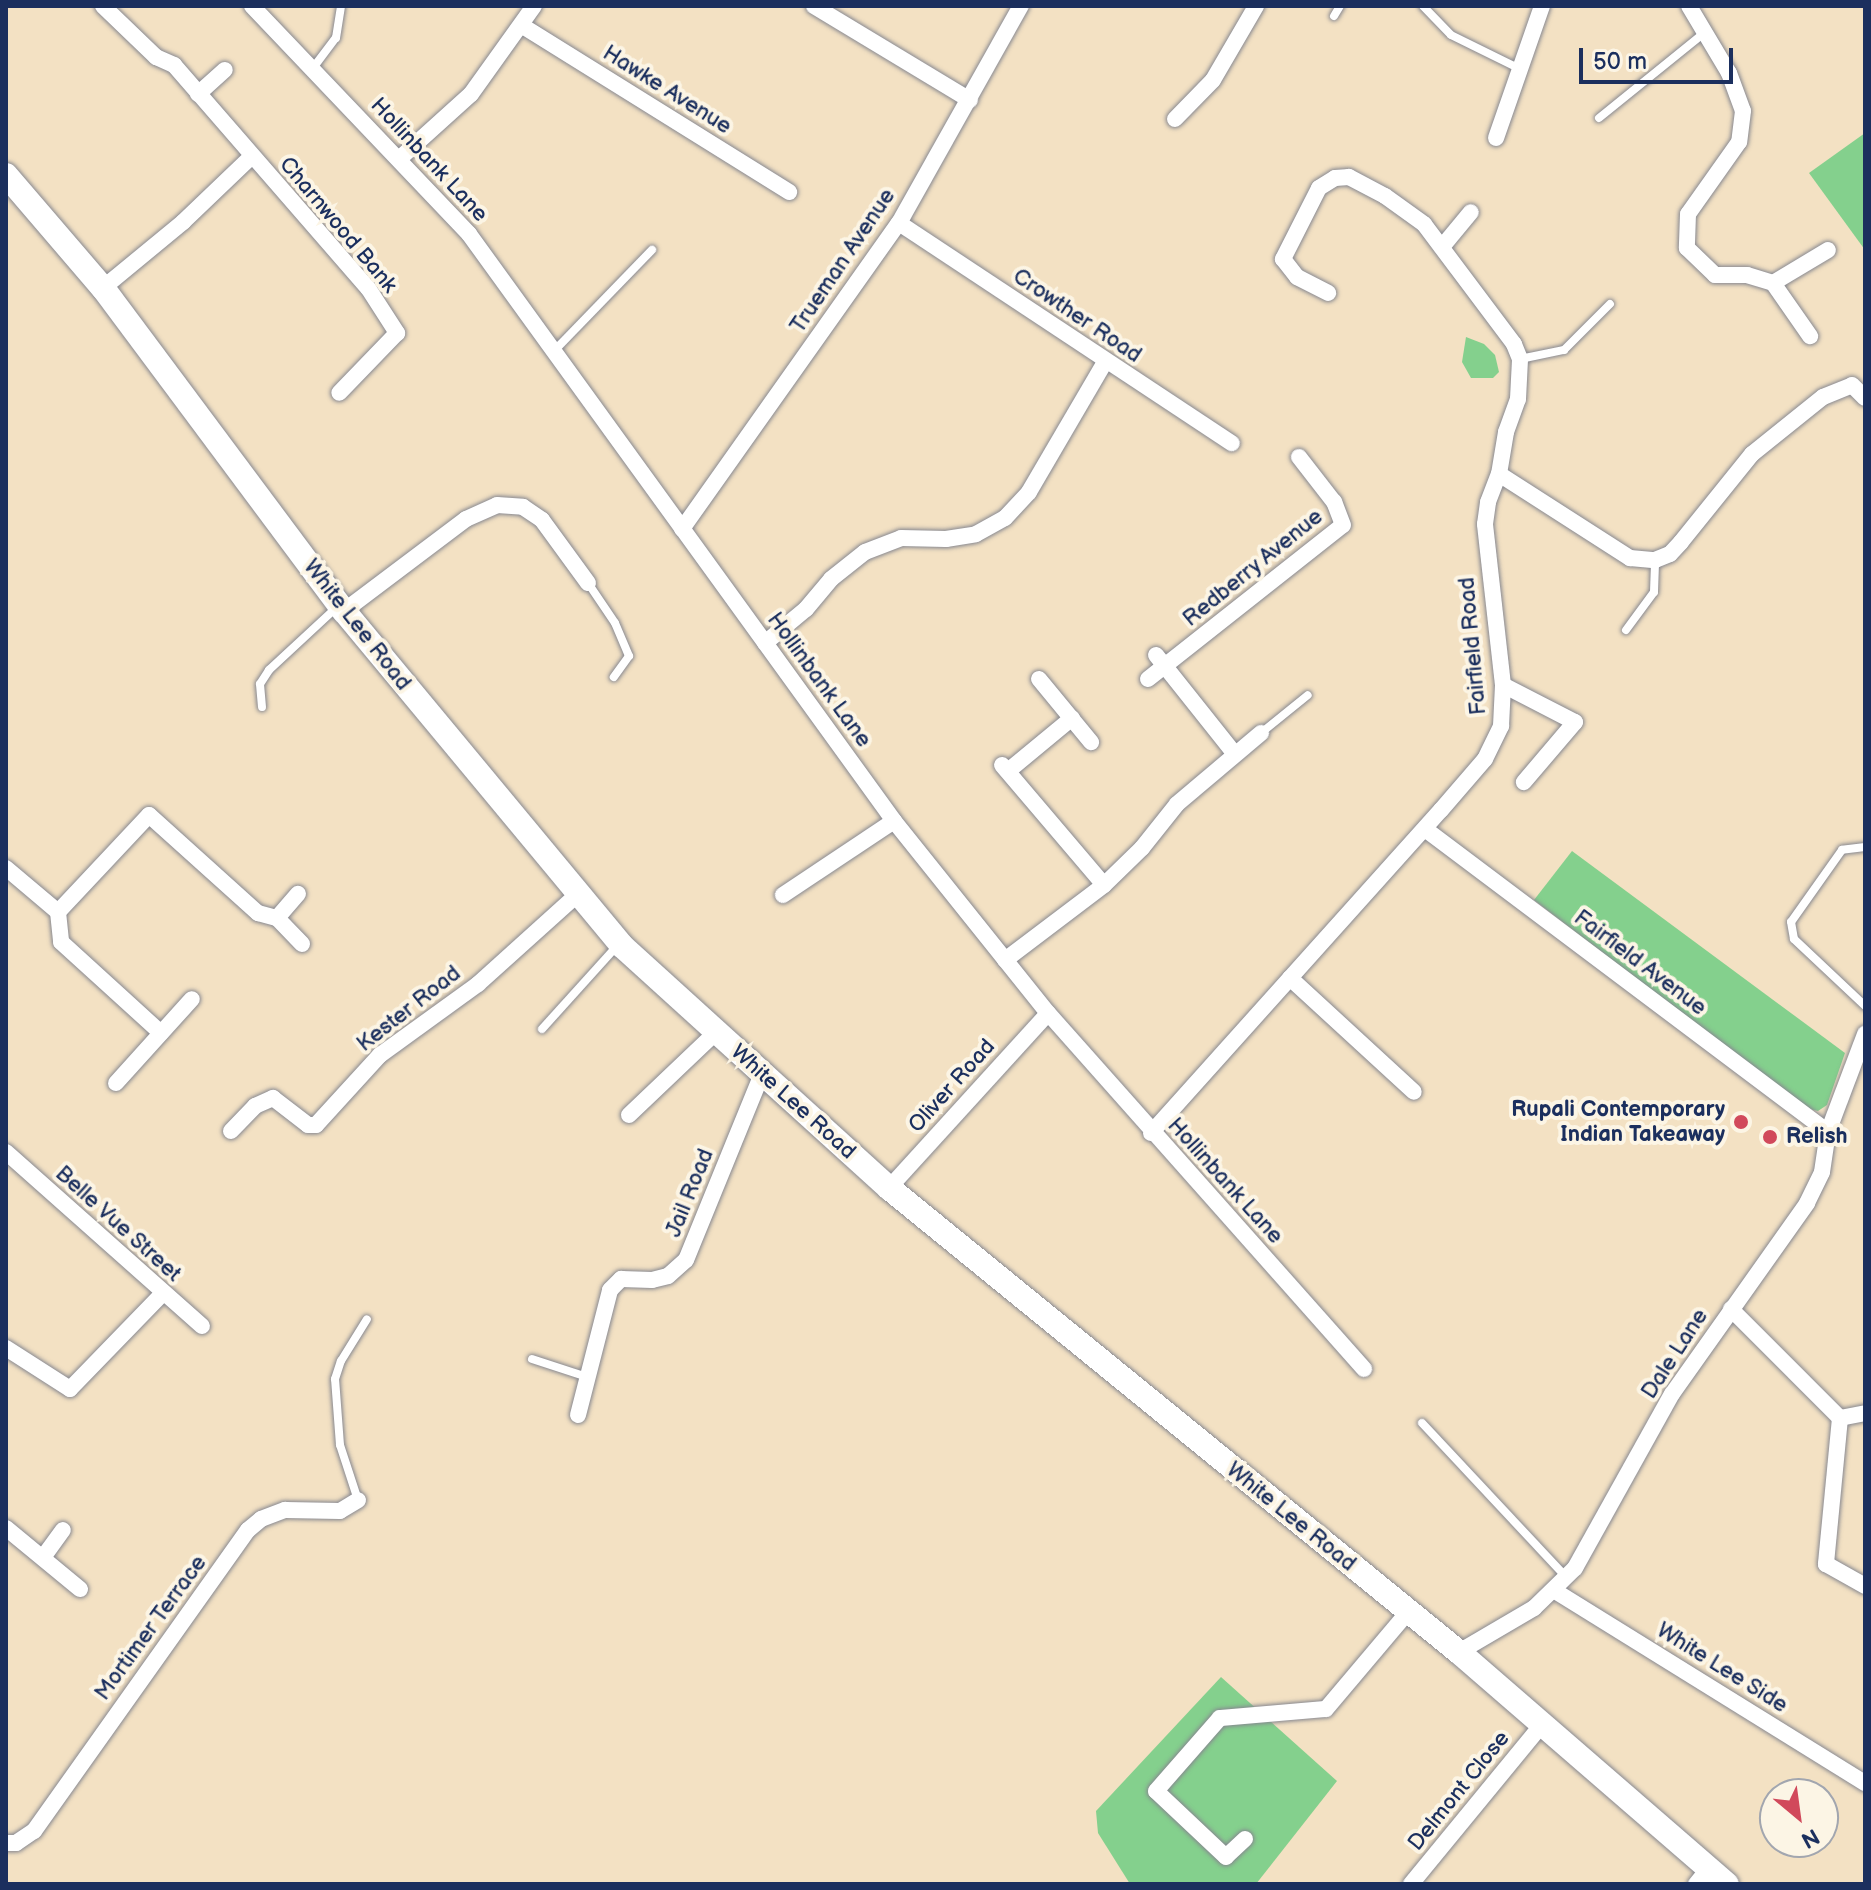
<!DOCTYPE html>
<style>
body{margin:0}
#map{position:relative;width:1871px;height:1890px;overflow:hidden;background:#f3e1c3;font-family:"Balsamiq Sans",sans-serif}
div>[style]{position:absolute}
.green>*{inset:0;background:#84d08d}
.roads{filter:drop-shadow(0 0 2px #878890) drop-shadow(0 0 2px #878890)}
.lane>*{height:8px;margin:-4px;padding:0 4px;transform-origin:4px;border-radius:4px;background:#fff}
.street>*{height:16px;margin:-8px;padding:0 8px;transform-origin:8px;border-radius:8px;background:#fff}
.secondary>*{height:24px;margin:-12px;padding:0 12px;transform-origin:12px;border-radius:12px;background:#fff}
.dots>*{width:22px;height:22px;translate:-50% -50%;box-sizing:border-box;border:4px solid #fcf5e5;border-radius:50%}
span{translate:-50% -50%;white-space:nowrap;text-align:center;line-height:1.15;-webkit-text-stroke:8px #fcf5e5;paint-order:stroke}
.street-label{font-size:22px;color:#1b2f5e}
.poi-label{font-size:22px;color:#1b2f5e;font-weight:700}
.right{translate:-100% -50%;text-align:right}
.left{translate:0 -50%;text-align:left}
.frame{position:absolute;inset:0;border:8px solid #1b2f5e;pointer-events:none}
.north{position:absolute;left:1759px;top:1778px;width:80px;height:80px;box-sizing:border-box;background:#fcf5e5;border:2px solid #a2a6af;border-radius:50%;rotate:151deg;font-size:22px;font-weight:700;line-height:32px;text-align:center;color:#1b2f5e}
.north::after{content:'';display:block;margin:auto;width:28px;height:36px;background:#d1495b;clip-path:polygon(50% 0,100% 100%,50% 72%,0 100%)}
.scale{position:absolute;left:1579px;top:48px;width:154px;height:36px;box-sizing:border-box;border:4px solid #1b2f5e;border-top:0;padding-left:10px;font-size:24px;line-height:28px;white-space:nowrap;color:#1b2f5e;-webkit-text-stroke:6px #fcf5e5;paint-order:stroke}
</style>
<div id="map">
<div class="green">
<div style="clip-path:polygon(1865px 133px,1865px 250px,1809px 173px)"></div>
<div style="clip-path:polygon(1466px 337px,1484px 344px,1495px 355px,1499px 372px,1493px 378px,1471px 378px,1462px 362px)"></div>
<div style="clip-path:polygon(1572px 851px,1845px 1053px,1827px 1105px,1818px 1111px,1805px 1108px,1534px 900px)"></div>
<div style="clip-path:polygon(1221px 1677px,1337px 1781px,1256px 1884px,1130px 1884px,1098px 1833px,1096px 1811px)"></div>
</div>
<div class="roads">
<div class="lane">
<div style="left:1423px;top:6px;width:40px;rotate:46deg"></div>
<div style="left:1451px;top:35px;width:77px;rotate:26.2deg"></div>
<div style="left:1334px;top:16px;width:12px;rotate:-59deg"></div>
<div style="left:313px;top:68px;width:38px;rotate:-53deg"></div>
<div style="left:336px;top:38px;width:32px;rotate:-81deg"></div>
<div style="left:1599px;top:118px;width:135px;rotate:-39deg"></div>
<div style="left:554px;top:351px;width:141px;rotate:-45.9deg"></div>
<div style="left:1520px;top:359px;width:45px;rotate:-11.6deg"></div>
<div style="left:1564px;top:350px;width:65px;rotate:-45deg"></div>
<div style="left:588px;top:583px;width:48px;rotate:56deg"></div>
<div style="left:615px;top:623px;width:36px;rotate:67deg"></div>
<div style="left:629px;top:656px;width:26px;rotate:126deg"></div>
<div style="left:1626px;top:630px;width:47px;rotate:-53.6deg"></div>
<div style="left:1654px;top:592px;width:32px;rotate:-88deg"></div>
<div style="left:262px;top:707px;width:23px;rotate:-95deg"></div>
<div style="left:260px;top:684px;width:17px;rotate:-57deg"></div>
<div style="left:269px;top:670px;width:91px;rotate:-42.8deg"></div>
<div style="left:1261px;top:733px;width:60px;rotate:-39deg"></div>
<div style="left:1865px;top:847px;width:23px;rotate:173deg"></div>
<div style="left:1842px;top:850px;width:88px;rotate:125.3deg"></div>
<div style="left:1791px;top:922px;width:17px;rotate:80deg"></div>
<div style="left:1794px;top:939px;width:98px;rotate:43.3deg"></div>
<div style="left:542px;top:1029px;width:110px;rotate:-47.9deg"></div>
<div style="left:532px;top:1359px;width:58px;rotate:18.1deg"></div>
<div style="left:1422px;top:1423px;width:211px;rotate:46.9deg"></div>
<div style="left:358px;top:1500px;width:58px;rotate:-108.1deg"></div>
<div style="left:340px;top:1445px;width:66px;rotate:-94.3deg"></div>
<div style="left:335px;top:1379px;width:19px;rotate:-72deg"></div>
<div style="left:341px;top:1361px;width:49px;rotate:-58.2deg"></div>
</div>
<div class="street">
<div style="left:103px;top:6px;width:74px;rotate:43.9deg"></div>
<div style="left:156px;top:57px;width:20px;rotate:24deg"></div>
<div style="left:174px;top:65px;width:296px;rotate:49deg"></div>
<div style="left:368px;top:288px;width:54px;rotate:57.2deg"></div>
<div style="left:397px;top:333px;width:83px;rotate:134deg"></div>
<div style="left:252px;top:6px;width:315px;rotate:46.4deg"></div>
<div style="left:469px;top:234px;width:725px;rotate:54.09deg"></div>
<div style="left:894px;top:821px;width:246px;rotate:51.3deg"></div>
<div style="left:1048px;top:1013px;width:476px;rotate:48.4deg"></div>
<div style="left:814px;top:6px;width:182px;rotate:31.1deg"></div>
<div style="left:1689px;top:6px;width:78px;rotate:59.2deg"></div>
<div style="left:1729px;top:73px;width:40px;rotate:69.8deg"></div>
<div style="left:1743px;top:111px;width:31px;rotate:97deg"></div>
<div style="left:1739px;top:142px;width:88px;rotate:125.3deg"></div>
<div style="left:1688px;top:214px;width:34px;rotate:92deg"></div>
<div style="left:1687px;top:248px;width:39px;rotate:44deg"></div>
<div style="left:1715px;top:275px;width:32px"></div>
<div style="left:1747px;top:275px;width:27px;rotate:17deg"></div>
<div style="left:1773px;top:283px;width:65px;rotate:55.1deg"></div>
<div style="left:521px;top:25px;width:316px;rotate:31.9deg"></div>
<div style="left:198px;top:94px;width:36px;rotate:-42deg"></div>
<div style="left:1175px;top:119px;width:54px;rotate:-45.7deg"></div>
<div style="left:1213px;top:80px;width:86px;rotate:-59.8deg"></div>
<div style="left:1496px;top:138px;width:140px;rotate:-70.8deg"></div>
<div style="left:399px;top:159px;width:97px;rotate:-42.1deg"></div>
<div style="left:471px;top:94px;width:108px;rotate:-54.4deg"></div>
<div style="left:899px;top:223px;width:399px;rotate:33.5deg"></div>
<div style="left:1442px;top:247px;width:45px;rotate:-50.4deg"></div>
<div style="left:1773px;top:283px;width:64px;rotate:-31deg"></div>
<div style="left:103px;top:288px;width:104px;rotate:-39.5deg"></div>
<div style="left:183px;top:222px;width:94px;rotate:-43.7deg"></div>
<div style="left:1499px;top:474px;width:156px;rotate:32.7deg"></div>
<div style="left:1630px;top:558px;width:25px;rotate:5deg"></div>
<div style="left:1655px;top:560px;width:16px;rotate:-22deg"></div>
<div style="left:1670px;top:554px;width:16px;rotate:-47deg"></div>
<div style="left:1681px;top:542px;width:113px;rotate:-51.1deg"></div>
<div style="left:1752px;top:454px;width:91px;rotate:-38.8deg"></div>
<div style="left:1823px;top:397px;width:31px;rotate:-22deg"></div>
<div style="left:1852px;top:385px;width:18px;rotate:45deg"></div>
<div style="left:682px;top:529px;width:375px;rotate:-54.7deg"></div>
<div style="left:899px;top:223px;width:249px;rotate:-60.7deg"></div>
<div style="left:344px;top:611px;width:153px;rotate:-37deg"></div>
<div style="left:466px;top:519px;width:34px;rotate:-24deg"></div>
<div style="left:497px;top:505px;width:26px;rotate:4deg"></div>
<div style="left:523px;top:507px;width:23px;rotate:34deg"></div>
<div style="left:542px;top:520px;width:78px;rotate:53.9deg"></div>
<div style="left:765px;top:643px;width:53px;rotate:-39.7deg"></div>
<div style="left:806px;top:609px;width:39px;rotate:-50deg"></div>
<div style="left:831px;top:579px;width:43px;rotate:-38.5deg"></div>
<div style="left:865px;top:552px;width:39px;rotate:-21deg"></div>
<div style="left:901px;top:538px;width:45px;rotate:1.3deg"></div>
<div style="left:946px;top:539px;width:30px;rotate:-9deg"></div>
<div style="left:976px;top:534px;width:33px;rotate:-29deg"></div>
<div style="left:1005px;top:518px;width:35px;rotate:-47deg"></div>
<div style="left:1029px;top:492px;width:151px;rotate:-59.7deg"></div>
<div style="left:1156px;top:655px;width:125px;rotate:51.5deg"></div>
<div style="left:1039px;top:679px;width:82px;rotate:50.5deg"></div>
<div style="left:1148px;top:679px;width:248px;rotate:-38.3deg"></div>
<div style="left:1343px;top:525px;width:25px;rotate:-111deg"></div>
<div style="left:1334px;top:502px;width:57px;rotate:-127.9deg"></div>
<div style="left:1503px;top:685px;width:81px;rotate:27.2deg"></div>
<div style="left:1575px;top:722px;width:79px;rotate:130.4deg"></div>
<div style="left:1002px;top:765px;width:157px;rotate:49.6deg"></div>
<div style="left:1008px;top:771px;width:83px;rotate:-39.6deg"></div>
<div style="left:1425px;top:829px;width:504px;rotate:36.94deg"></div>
<div style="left:6px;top:868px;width:68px;rotate:40.2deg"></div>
<div style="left:58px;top:912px;width:30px;rotate:84deg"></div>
<div style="left:61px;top:942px;width:135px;rotate:42.3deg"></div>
<div style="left:783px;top:895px;width:133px;rotate:-33.7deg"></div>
<div style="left:58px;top:912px;width:133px;rotate:-46.8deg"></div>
<div style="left:149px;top:815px;width:147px;rotate:42deg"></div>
<div style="left:258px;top:913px;width:20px;rotate:15deg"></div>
<div style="left:277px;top:918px;width:36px;rotate:46deg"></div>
<div style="left:277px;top:918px;width:32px;rotate:-49deg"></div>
<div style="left:1005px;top:960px;width:124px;rotate:-37.1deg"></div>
<div style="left:1104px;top:885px;width:53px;rotate:-44.2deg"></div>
<div style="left:1142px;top:848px;width:56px;rotate:-51.5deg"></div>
<div style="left:1177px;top:804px;width:110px;rotate:-40.2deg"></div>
<div style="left:1290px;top:978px;width:168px;rotate:42.6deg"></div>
<div style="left:116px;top:1083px;width:113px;rotate:-47.9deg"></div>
<div style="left:629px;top:1115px;width:119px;rotate:-43.6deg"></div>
<div style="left:231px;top:1131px;width:35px;rotate:-46deg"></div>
<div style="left:255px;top:1106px;width:20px;rotate:-24deg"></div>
<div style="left:273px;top:1098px;width:44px;rotate:37.6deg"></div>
<div style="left:308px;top:1125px;width:8px"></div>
<div style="left:316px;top:1125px;width:95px;rotate:-47.6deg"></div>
<div style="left:380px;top:1055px;width:121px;rotate:-35.9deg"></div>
<div style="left:478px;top:984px;width:135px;rotate:-42deg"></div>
<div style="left:1151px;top:1133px;width:434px;rotate:-48.1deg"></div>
<div style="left:1441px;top:810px;width:67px;rotate:-49.2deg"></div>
<div style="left:1485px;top:759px;width:37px;rotate:-64deg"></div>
<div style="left:1501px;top:726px;width:41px;rotate:-87.2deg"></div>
<div style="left:1503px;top:685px;width:162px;rotate:-96.4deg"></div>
<div style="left:1485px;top:524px;width:22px;rotate:-82deg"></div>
<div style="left:1488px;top:502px;width:30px;rotate:-69deg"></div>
<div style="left:1499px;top:474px;width:43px;rotate:-80.5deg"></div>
<div style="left:1506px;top:432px;width:35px;rotate:-70deg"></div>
<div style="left:1518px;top:399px;width:40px;rotate:-87.1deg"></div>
<div style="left:1520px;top:359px;width:16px;rotate:-112deg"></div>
<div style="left:1514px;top:344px;width:150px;rotate:-126.9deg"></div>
<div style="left:1424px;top:224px;width:48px;rotate:-144.3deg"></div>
<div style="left:1385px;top:196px;width:41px;rotate:-152.2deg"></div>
<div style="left:1349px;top:177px;width:14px;rotate:176deg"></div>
<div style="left:1335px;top:178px;width:19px;rotate:148deg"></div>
<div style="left:1319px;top:188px;width:80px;rotate:116.9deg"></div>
<div style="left:1283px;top:259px;width:23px;rotate:52deg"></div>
<div style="left:1297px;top:277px;width:35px;rotate:27deg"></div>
<div style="left:6px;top:1152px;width:262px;rotate:41.6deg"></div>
<div style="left:889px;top:1188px;width:236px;rotate:-47.7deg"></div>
<div style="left:1731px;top:1309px;width:154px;rotate:45deg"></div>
<div style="left:1840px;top:1418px;width:147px;rotate:95.5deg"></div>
<div style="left:1826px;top:1564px;width:45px;rotate:29.4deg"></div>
<div style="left:6px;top:1348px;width:76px;rotate:32.6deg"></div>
<div style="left:70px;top:1389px;width:132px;rotate:-45.9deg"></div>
<div style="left:578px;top:1415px;width:129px;rotate:-75.6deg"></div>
<div style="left:610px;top:1290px;width:16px;rotate:-45deg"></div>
<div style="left:621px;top:1279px;width:31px;rotate:2deg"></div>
<div style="left:652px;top:1280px;width:16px;rotate:-14deg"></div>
<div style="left:668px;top:1276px;width:24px;rotate:-42deg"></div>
<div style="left:686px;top:1260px;width:201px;rotate:-67.8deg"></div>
<div style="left:1840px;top:1418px;width:25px;rotate:-11deg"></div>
<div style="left:6px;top:1528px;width:96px;rotate:39.5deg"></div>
<div style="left:44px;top:1556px;width:32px;rotate:-54deg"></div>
<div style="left:1555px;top:1591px;width:365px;rotate:31.8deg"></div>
<div style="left:1459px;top:1652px;width:87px;rotate:-30.4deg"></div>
<div style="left:1534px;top:1608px;width:57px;rotate:-44.3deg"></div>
<div style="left:1575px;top:1568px;width:199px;rotate:-60.9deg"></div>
<div style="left:1672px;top:1394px;width:234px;rotate:-54.7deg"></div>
<div style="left:1807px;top:1203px;width:34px;rotate:-64deg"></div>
<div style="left:1822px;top:1172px;width:40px;rotate:-81.5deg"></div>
<div style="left:1828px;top:1132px;width:105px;rotate:-69.3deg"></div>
<div style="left:1245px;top:1839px;width:26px;rotate:137deg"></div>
<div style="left:1226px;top:1857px;width:96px;rotate:-136.7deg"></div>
<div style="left:1156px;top:1791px;width:97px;rotate:-48.8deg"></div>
<div style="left:1220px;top:1718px;width:106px;rotate:-4.9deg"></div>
<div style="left:1326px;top:1709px;width:127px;rotate:-49.8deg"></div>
<div style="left:6px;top:1843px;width:10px"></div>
<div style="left:16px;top:1843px;width:22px;rotate:-34deg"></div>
<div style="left:34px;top:1831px;width:369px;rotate:-54.6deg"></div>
<div style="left:248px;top:1530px;width:17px;rotate:-40deg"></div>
<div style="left:261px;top:1519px;width:26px;rotate:-21deg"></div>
<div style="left:285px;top:1510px;width:55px;rotate:1deg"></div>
<div style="left:340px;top:1511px;width:21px;rotate:-31deg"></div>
<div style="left:1411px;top:1884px;width:205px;rotate:-50.6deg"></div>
<div style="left:1696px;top:1884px;width:21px;rotate:-51deg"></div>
</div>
<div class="secondary">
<div style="left:6px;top:175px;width:149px;rotate:49.4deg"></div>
<div style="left:103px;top:288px;width:403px;rotate:53.3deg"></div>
<div style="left:344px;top:611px;width:435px;rotate:50.3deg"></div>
<div style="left:622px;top:946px;width:360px;rotate:42.2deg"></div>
<div style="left:889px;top:1188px;width:736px;rotate:39.16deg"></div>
<div style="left:1460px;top:1653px;width:353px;rotate:40.9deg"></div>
</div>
</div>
<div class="dots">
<div style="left:1741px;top:1122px;background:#d1495b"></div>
<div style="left:1770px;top:1137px;background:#d1495b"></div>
</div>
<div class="street-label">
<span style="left:667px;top:90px;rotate:32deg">Hawke Avenue</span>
<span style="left:429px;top:160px;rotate:47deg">Hollinbank Lane</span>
<span style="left:338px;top:225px;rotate:50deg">Charnwood Bank</span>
<span style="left:843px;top:261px;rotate:-56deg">Trueman Avenue</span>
<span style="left:1077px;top:316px;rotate:34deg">Crowther Road</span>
<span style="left:1253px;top:568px;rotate:-39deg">Redberry Avenue</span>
<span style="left:357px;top:625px;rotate:52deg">White Lee Road</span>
<span style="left:1473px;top:646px;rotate:-95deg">Fairfield Road</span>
<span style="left:819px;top:680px;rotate:54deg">Hollinbank Lane</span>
<span style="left:1640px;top:963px;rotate:37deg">Fairfield Avenue</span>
<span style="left:409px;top:1009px;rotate:-38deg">Kester Road</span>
<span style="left:952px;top:1086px;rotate:-48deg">Oliver Road</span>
<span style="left:793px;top:1102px;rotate:42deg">White Lee Road</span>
<span style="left:1225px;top:1181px;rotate:48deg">Hollinbank Lane</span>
<span style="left:690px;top:1193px;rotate:-68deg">Jail Road</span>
<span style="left:118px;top:1224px;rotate:42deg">Belle Vue Street</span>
<span style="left:1675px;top:1354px;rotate:-57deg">Dale Lane</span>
<span style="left:1291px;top:1517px;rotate:39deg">White Lee Road</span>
<span style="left:151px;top:1628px;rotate:-54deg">Mortimer Terrace</span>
<span style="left:1722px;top:1668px;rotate:32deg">White Lee Side</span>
<span style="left:1459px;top:1791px;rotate:-51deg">Delmont Close</span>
</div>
<div class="poi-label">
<span class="right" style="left:1725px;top:1122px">Rupali Contemporary<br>Indian Takeaway</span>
<span class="left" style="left:1786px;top:1137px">Relish</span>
</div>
<div class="frame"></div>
<div class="north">N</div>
<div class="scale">50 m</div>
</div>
